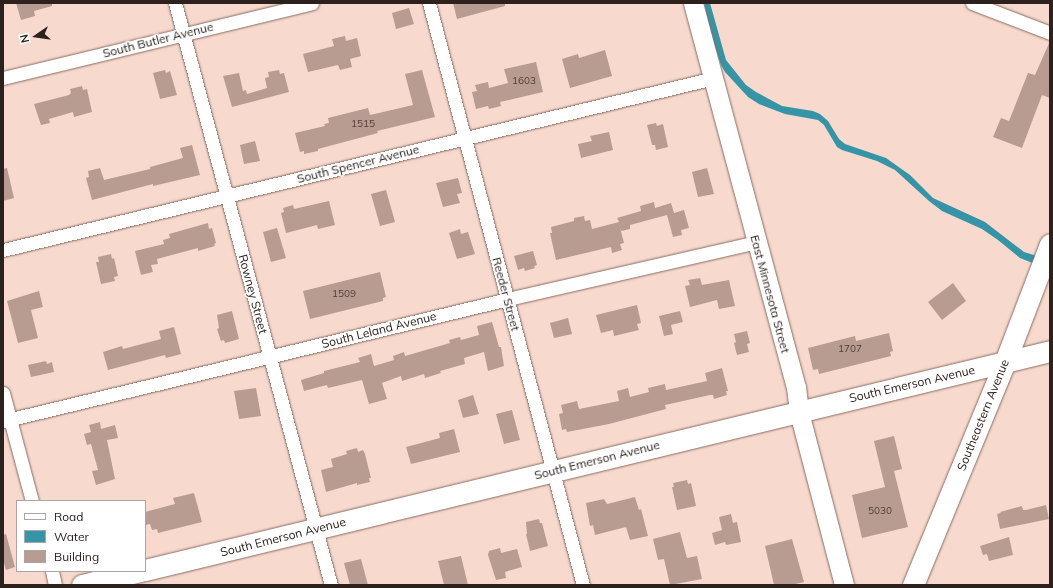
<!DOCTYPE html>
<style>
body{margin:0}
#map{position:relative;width:1053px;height:588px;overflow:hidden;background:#f8d9cd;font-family:Mulish,sans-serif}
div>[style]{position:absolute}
.water>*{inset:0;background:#3595a6}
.building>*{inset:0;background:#b99c91}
.roads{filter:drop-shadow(0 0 1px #886d63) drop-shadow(0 0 1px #886d63)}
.street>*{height:13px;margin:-6.5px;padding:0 6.5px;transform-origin:6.5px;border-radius:6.5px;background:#fff}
.secondary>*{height:19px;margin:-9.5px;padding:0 9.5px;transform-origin:9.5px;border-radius:9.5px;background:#fff}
.primary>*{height:21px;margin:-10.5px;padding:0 10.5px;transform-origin:10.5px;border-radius:10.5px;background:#fff}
span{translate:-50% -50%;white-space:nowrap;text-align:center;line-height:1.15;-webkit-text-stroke:3px #fff;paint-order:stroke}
.number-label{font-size:10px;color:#4f403a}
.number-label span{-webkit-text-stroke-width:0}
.street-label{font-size:12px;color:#2c211d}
.frame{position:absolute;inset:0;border:4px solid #2c211d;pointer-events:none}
.legend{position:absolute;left:16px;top:500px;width:130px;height:72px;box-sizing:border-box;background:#fff;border:1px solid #aba6a5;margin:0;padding:5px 7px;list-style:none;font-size:12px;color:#2c211d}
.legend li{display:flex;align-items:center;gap:8px;height:20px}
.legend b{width:20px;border:1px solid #aba6a5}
.north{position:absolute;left:16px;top:16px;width:40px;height:40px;-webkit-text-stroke:3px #fff;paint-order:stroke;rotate:257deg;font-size:11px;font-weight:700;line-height:16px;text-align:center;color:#2c211d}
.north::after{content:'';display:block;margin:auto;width:14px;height:18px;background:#2c211d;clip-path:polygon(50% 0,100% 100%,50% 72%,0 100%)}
</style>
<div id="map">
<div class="water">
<div style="clip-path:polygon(704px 3px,710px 3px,726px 60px,746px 85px,756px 92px,782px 106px,813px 111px,820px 114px,828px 121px,839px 139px,845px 144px,886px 158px,910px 175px,933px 198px,985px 222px,1024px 252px,1050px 260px,1050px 270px,1020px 258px,998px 240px,982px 229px,942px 211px,929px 201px,895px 170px,877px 161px,842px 150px,837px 147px,824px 125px,818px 120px,785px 114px,759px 104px,748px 97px,725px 72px,721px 65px,712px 38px)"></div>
</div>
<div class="building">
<div style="clip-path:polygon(16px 3px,52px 3px,52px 6px,34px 11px,35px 16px,21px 20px)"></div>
<div style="clip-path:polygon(453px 3px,505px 3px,505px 6px,457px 19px)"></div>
<div style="clip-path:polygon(409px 8px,414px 24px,396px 29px,392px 13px)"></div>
<div style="clip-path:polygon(345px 36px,346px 41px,357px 38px,361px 56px,350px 59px,352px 67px,340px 70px,338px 65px,308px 72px,303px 54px,334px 46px,332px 39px)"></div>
<div style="clip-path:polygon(1050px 41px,1050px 98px,1042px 95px,1022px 148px,993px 137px,1001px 118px,1009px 121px,1028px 73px,1035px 75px)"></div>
<div style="clip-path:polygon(605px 50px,612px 76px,570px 88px,562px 59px,578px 54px,579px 58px)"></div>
<div style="clip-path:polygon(536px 62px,543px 92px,500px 102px,501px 106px,489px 109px,488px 106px,476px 109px,472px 92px,477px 91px,475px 85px,488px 82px,489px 88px,508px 83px,504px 69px)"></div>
<div style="clip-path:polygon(165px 70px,166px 73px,170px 71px,177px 95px,160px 99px,153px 73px)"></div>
<div style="clip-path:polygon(279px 70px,280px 74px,284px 73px,289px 92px,232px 107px,223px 76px,239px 73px,243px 91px,246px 90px,247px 94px,267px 88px,265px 78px,269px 77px,268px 72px)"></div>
<div style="clip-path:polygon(422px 70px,435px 117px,377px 131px,378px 133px,318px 149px,318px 151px,304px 154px,304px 151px,300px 152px,295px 133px,325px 126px,324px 124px,329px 123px,328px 118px,368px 108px,370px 115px,413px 105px,405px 74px)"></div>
<div style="clip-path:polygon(82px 86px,83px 90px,87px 89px,92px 112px,74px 117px,73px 112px,49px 119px,50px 123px,41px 125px,34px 104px,69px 95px,71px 93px,70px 89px)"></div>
<div style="clip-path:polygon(656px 123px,657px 126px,663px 124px,668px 147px,656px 150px,655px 145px,652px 145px,647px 125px)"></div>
<div style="clip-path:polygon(609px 132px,613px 150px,581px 158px,578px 144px,592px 141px,590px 136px)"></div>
<div style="clip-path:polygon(255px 141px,260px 161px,244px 164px,240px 145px)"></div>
<div style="clip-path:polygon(192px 145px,200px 175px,153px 186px,153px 184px,92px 200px,86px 178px,89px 177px,88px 171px,100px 168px,104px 180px,150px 169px,150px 167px,183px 158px,180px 148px)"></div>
<div style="clip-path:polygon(7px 168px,14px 198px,3px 201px,3px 169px)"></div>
<div style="clip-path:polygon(707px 168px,714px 194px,698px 197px,692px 172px)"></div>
<div style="clip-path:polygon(458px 178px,462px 193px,457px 194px,460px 203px,443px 207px,436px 183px)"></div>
<div style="clip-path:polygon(386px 190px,395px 222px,380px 226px,371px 194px)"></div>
<div style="clip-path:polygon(329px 201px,335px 225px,318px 229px,317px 225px,286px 233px,281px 213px,284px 212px,283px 208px,293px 205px,294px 209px)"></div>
<div style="clip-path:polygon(654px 202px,655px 208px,671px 203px,674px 213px,684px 210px,689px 228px,681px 230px,682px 235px,673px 237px,667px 215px,630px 225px,630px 229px,621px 231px,619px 224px,624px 243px,620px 244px,622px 250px,612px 253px,611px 247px,556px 260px,550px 233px,552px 233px,551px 227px,574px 221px,574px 218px,584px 216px,585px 221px,590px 220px,592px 229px,619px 222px,617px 218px,641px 211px,640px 206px)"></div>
<div style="clip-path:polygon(208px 223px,209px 229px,212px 228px,216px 243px,214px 244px,215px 246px,198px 251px,198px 248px,157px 259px,158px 264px,151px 265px,153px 272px,141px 275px,135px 251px,164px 244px,163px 240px,170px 238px,169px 234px)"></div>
<div style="clip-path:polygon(277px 228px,286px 258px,271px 262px,263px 232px)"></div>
<div style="clip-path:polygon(460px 229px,461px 234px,468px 232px,475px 254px,457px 259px,449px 233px)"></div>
<div style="clip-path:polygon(533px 251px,537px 265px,534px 266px,535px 268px,525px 271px,524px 268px,518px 270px,514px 256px)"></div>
<div style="clip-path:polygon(111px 254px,112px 259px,114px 258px,118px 276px,114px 277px,115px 281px,101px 284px,96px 262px,99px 262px,98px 257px)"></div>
<div style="clip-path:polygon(380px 272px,386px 297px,383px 298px,383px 301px,310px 319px,303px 291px)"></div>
<div style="clip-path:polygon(700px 278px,702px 285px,729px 280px,735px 306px,719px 309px,717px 300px,690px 307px,685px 286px,690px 285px,688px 280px)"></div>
<div style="clip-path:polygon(953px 283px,966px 301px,942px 320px,928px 302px)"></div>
<div style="clip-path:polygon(39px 291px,43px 307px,31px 310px,38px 338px,18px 343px,7px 301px)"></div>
<div style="clip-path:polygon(637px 305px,641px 323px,637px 324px,639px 330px,614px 336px,613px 330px,601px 333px,596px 315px)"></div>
<div style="clip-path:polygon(232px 311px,239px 339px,225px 343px,224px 340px,221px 341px,217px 329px,219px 328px,217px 315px)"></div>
<div style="clip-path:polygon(680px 311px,683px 322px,671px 325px,673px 334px,664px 336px,659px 316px)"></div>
<div style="clip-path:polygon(568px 318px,572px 334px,554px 338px,550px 323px)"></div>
<div style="clip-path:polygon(492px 322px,499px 347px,501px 347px,504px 366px,488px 371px,484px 352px,464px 358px,465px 364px,440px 371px,441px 373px,425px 378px,424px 374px,402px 381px,401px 376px,382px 383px,387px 399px,369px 404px,362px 380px,328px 388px,327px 385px,304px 391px,301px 380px,324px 373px,324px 371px,360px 362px,358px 358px,371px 354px,374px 366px,394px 360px,393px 356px,404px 352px,405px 356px,450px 343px,449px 340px,460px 337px,461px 340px,479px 335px,477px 326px)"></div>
<div style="clip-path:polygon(174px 327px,181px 354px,166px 358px,165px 355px,108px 370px,103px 352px,122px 346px,123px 349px,161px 339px,159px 331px)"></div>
<div style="clip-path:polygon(747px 331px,750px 343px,747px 344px,749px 352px,737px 355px,734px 343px,736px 342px,734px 334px)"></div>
<div style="clip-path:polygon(889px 333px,893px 351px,890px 352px,891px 356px,819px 374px,818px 369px,813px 370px,808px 348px,855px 336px,856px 341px)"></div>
<div style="clip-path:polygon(46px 361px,47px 364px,52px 362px,54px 372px,31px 377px,28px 365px)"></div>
<div style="clip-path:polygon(722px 368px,728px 391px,726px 391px,727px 395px,714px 399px,713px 395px,710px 395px,665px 405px,666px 409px,609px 424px,567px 432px,566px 429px,562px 430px,559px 414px,563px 413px,561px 405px,577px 401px,579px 409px,619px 401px,617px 391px,628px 388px,630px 397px,649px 392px,648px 388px,665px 384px,666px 390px,707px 381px,705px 373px)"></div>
<div style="clip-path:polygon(256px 388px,261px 416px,239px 419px,234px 391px)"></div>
<div style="clip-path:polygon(473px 395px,479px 414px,463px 418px,458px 400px)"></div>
<div style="clip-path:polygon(512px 410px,520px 440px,504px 444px,496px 414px)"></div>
<div style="clip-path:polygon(100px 422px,101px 429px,115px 425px,118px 438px,107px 440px,115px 479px,96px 485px,92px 471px,98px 470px,91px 444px,87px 445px,84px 434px,91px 432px,89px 425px)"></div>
<div style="clip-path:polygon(454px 429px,460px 452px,411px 464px,406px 447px,440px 438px,439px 433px)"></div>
<div style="clip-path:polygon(894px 436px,902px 469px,894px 471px,908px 527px,862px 538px,852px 495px,885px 487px,874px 441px)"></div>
<div style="clip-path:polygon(357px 448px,358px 452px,363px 450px,365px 454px,371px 478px,369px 478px,370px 482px,357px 485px,357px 483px,326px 492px,321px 470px,333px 467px,331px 459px,347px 454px,346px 451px)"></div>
<div style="clip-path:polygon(687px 480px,688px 484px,691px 483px,696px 506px,677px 510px,672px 487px,674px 487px,673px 483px)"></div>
<div style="clip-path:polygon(194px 493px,202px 522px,158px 533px,157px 529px,152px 530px,150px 524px,145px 525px,145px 512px,175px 504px,173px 498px)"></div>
<div style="clip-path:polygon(635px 497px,639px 510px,641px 509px,648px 536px,630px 540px,626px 527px,595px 535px,593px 525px,590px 526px,586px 503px,604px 499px,607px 504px)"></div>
<div style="clip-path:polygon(1046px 505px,1049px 519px,1000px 529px,997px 514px,1001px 513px,1000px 512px,1022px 506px,1023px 510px,1026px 510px)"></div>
<div style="clip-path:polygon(731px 514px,733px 523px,737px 522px,741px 542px,726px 545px,725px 542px,715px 545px,712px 533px,722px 530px,719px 517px)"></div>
<div style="clip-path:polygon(539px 519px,540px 523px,542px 523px,548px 546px,530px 551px,526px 534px,527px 534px,526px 522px)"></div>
<div style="clip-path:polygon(680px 532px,687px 558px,697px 556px,702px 579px,670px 585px,664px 559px,658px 560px,653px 539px)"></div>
<div style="clip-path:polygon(6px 534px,15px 567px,6px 570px,3px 560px,3px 535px)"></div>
<div style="clip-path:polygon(1009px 537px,1013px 555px,989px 561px,987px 554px,983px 555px,980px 546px)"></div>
<div style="clip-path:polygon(792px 539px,804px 582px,791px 585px,774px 585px,765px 546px)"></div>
<div style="clip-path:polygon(500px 548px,501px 553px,517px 549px,522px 567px,505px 572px,506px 578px,496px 580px,488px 555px,489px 551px)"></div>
<div style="clip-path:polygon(461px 556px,468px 585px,444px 585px,438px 561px)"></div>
<div style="clip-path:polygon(361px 559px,368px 585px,350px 585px,344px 563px)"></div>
</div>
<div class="roads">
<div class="street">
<div style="left:175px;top:3px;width:603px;rotate:75deg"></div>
<div style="left:429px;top:3px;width:602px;rotate:75.18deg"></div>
<div style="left:972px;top:3px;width:84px;rotate:21deg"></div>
<div style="left:3px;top:78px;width:318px;rotate:-13.6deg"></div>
<div style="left:3px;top:250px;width:732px;rotate:-13.6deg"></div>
<div style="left:3px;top:393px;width:112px;rotate:75deg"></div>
<div style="left:3px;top:421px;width:520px;rotate:-13.58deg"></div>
<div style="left:508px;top:299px;width:255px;rotate:-12.9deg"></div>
<div style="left:52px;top:571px;width:14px;rotate:78deg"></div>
</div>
<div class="secondary">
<div style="left:693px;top:3px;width:398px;rotate:75deg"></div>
<div style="left:796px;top:387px;width:25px;rotate:83deg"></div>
<div style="left:799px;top:412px;width:179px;rotate:75.4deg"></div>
</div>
<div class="primary">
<div style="left:145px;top:570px;width:931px;rotate:-13.6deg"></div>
<div style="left:82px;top:585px;width:60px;rotate:-13.6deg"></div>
<div style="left:913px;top:585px;width:241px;rotate:-67.6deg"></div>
<div style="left:1005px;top:362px;width:126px;rotate:-69.1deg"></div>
</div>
</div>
<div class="number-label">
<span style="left:524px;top:81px">1603</span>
<span style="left:363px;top:124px">1515</span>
<span style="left:344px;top:294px">1509</span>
<span style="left:850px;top:349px">1707</span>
<span style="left:880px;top:511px">5030</span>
</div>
<div class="street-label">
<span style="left:158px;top:40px;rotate:-14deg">South Butler Avenue</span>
<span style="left:358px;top:164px;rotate:-14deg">South Spencer Avenue</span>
<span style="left:253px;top:294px;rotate:75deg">Rowney Street</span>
<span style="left:506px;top:294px;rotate:75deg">Reeder Street</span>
<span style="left:770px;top:294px;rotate:75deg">East Minnesota Street</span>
<span style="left:379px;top:330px;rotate:-14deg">South Leland Avenue</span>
<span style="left:912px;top:384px;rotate:-13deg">South Emerson Avenue</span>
<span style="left:983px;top:415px;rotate:-68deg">Southeastern Avenue</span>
<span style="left:597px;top:460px;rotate:-14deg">South Emerson Avenue</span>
<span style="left:283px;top:537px;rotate:-14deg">South Emerson Avenue</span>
</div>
<div class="frame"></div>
<ul class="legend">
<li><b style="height:5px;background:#fff"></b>Road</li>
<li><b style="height:11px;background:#3595a6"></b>Water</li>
<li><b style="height:11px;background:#b99c91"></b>Building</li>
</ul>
<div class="north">N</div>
</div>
